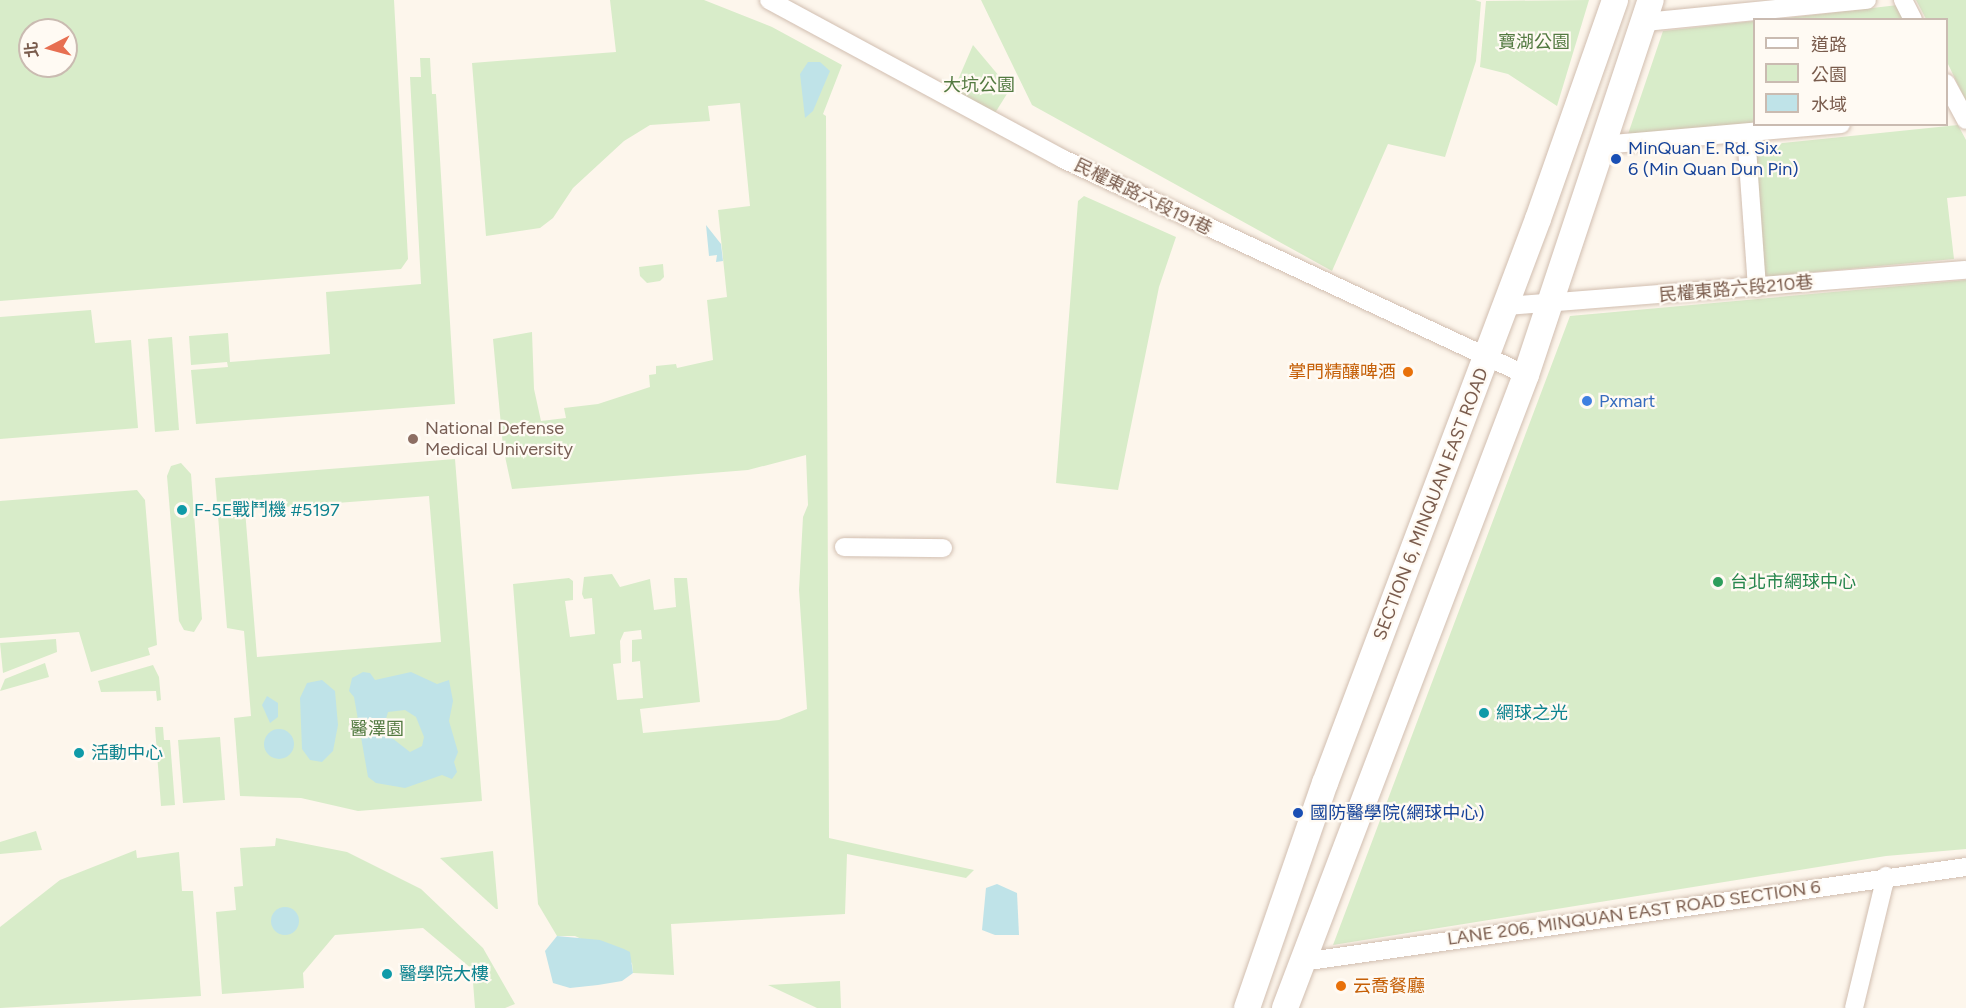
<!DOCTYPE html>
<meta charset="utf-8">
<style>
body{margin:0}
#map{position:relative;width:1966px;height:1008px;overflow:hidden;background:#fdf6ec;font-family:Figtree,"Noto Sans TC",sans-serif}
div>[style]{position:absolute}
.green>*{inset:0;background:#d8ecc9}
.water>*{inset:0;background:#bfe3e8}
.round{border-radius:50%}
.roads{filter:drop-shadow(0 0 2px #d1beb0) drop-shadow(0 0 2px #d1beb0)}
.minor>*{height:18px;margin:-9px;padding:0 9px;transform-origin:9px;border-radius:9px;background:#fff}
.secondary>*{height:26px;margin:-13px;padding:0 13px;transform-origin:13px;border-radius:13px;background:#fff}
.dots>*{width:16px;height:16px;translate:-50% -50%;box-sizing:border-box;border:3px solid #fffaf3;border-radius:50%}
span{translate:-50% -50%;white-space:nowrap;text-align:center;line-height:1.15;-webkit-text-stroke:4.5px #fffaf3;paint-order:stroke}
.park-label{font-size:18px;color:#537a41}
.transit-label{font-size:18px;color:#164399}
.left{translate:0 -50%;text-align:left}
.street-label{font-size:18px;color:#7a5c4d}
.food-label{font-size:18px;color:#c56008}
.right{translate:-100% -50%;text-align:right}
.shop-label{font-size:18px;color:#366cbe}
.education-label{font-size:18px;color:#785e54}
.culture-label{font-size:18px;color:#0d838f}
.leisure-label{font-size:18px;color:#27864d}
.legend{position:absolute;left:1753px;top:18px;width:195px;height:108px;box-sizing:border-box;background:#fffaf3;border:2px solid #cabbb1;margin:0;padding:8px 10px;list-style:none;font-size:18px;color:#7a5c4d}
.legend li{display:flex;align-items:center;gap:12px;height:30px}
.legend b{width:30px;border:2px solid #cabbb1}
.north{position:absolute;left:18px;top:18px;width:60px;height:60px;box-sizing:border-box;background:#fffaf3;border:2px solid #cabbb1;border-radius:50%;rotate:264deg;font-size:16px;font-weight:700;line-height:24px;text-align:center;color:#7a5c4d}
.north::after{content:'';display:block;margin:auto;width:21px;height:27px;background:#e76f51;clip-path:polygon(50% 0,100% 100%,50% 72%,0 100%)}
</style>
<div id="map">
<div class="green">
<div style="clip-path:polygon(evenodd,0 0,394px 0,408px 259px,401px 269px,388px 270px,0 301px,0 0,30px 30px,66px 30px,66px 66px,30px 66px,30px 30px)"></div>
<div style="clip-path:polygon(evenodd,610px 0,704px 0,772px 27px,842px 65px,823px 114px,826px 116px,829px 838px,974px 870px,966px 878px,847px 854px,845px 914px,671px 924px,674px 975px,633px 973px,632px 963px,575px 936px,557px 936px,538px 904px,513px 584px,569px 578px,573px 581px,573px 600px,565px 601px,570px 637px,595px 634px,592px 598px,584px 599px,582px 594px,584px 577px,612px 574px,620px 587px,650px 579px,654px 610px,676px 607px,674px 578px,687px 578px,700px 702px,640px 709px,643px 733px,779px 720px,807px 709px,799px 590px,803px 517px,808px 505px,806px 455px,748px 470px,512px 489px,503px 447px,493px 339px,532px 332px,534px 389px,541px 421px,566px 418px,564px 408px,598px 404px,650px 387px,649px 375px,656px 374px,656px 366px,676px 364px,677px 368px,713px 360px,707px 300px,727px 297px,718px 210px,750px 206px,740px 103px,708px 106px,710px 121px,650px 125px,624px 141px,573px 188px,553px 218px,540px 228px,486px 236px,472px 63px,616px 52px,610px 0,641px 630px,642px 639px,632px 640px,632px 662px,640px 661px,643px 698px,617px 700px,613px 664px,621px 663px,620px 641px,624px 632px,641px 630px)"></div>
<div style="clip-path:polygon(981px 0,1475px 0,1481px 2px,1476px 61px,1445px 157px,1388px 144px,1332px 271px,1032px 105px)"></div>
<div style="clip-path:polygon(1589px 0,1557px 106px,1508px 74px,1480px 67px,1486px 1px)"></div>
<div style="clip-path:polygon(1916px 0,1966px 0,1966px 101px,1947px 62px,1946px 20px,1926px 19px)"></div>
<div style="clip-path:polygon(1898px 5px,1905px 20px,1769px 20px)"></div>
<div style="clip-path:polygon(1754px 21px,1754px 124px,1625px 143px,1663px 31px)"></div>
<div style="clip-path:polygon(973px 45px,1010px 89px,995px 113px,951px 96px)"></div>
<div style="clip-path:polygon(420px 58px,430px 58px,432px 94px,436px 94px,455px 404px,196px 424px,191px 370px,228px 367px,227px 362px,191px 365px,189px 336px,228px 333px,230px 362px,330px 354px,326px 292px,421px 284px,410px 77px,421px 77px)"></div>
<div style="clip-path:polygon(1958px 125px,1966px 140px,1966px 196px,1947px 198px,1954px 259px,1763px 277px,1753px 146px)"></div>
<div style="clip-path:polygon(1084px 196px,1176px 237px,1159px 287px,1118px 490px,1056px 483px,1078px 201px)"></div>
<div style="clip-path:polygon(663px 264px,664px 277px,660px 281px,647px 283px,640px 276px,639px 267px)"></div>
<div style="clip-path:polygon(1966px 280px,1966px 849px,1886px 856px,1333px 945px,1570px 316px)"></div>
<div style="clip-path:polygon(91px 310px,95px 343px,131px 340px,138px 428px,0 439px,0 317px)"></div>
<div style="clip-path:polygon(172px 337px,179px 430px,155px 432px,148px 339px)"></div>
<div style="clip-path:polygon(evenodd,455px 459px,482px 801px,358px 811px,301px 798px,240px 796px,234px 718px,251px 716px,244px 631px,227px 628px,215px 478px,455px 459px,429px 496px,441px 642px,257px 657px,245px 510px,429px 496px)"></div>
<div style="clip-path:polygon(181px 463px,191px 474px,202px 619px,194px 632px,184px 630px,179px 621px,167px 476px,171px 466px)"></div>
<div style="clip-path:polygon(137px 490px,145px 500px,157px 645px,148px 648px,150px 655px,91px 672px,79px 632px,0 638px,0 501px)"></div>
<div style="clip-path:polygon(56px 639px,57px 652px,3px 673px,0 643px)"></div>
<div style="clip-path:polygon(45px 663px,49px 677px,0 691px,5px 679px)"></div>
<div style="clip-path:polygon(153px 665px,159px 677px,161px 700px,157px 701px,156px 691px,101px 692px,98px 681px)"></div>
<div style="clip-path:polygon(155px 727px,163px 727px,164px 740px,170px 740px,175px 805px,161px 806px)"></div>
<div style="clip-path:polygon(220px 737px,225px 800px,183px 803px,178px 740px)"></div>
<div style="clip-path:polygon(36px 831px,42px 850px,0 854px,0 842px)"></div>
<div style="clip-path:polygon(276px 838px,347px 852px,421px 889px,483px 948px,515px 1004px,505px 1008px,475px 1008px,472px 969px,423px 928px,335px 935px,303px 973px,304px 988px,222px 994px,216px 912px,236px 910px,234px 887px,243px 886px,240px 848px,275px 846px)"></div>
<div style="clip-path:polygon(136px 850px,137px 858px,179px 852px,182px 891px,193px 891px,201px 996px,0 1008px,0 927px,60px 880px)"></div>
<div style="clip-path:polygon(493px 851px,498px 909px,496px 909px,440px 858px)"></div>
<div style="clip-path:polygon(840px 981px,841px 1008px,817px 1008px,768px 985px)"></div>
</div>
<div class="water">
<div style="clip-path:polygon(808px 62px,820px 62px,830px 71px,813px 111px,805px 118px,800px 74px)"></div>
<div style="clip-path:polygon(706px 225px,721px 244px,723px 261px,716px 262px,717px 255px,709px 256px)"></div>
<div style="clip-path:polygon(evenodd,363px 672px,370px 673px,375px 680px,411px 672px,437px 684px,449px 680px,453px 701px,449px 721px,458px 752px,454px 762px,457px 772px,452px 779px,442px 775px,405px 788px,376px 783px,368px 777px,354px 697px,349px 691px,352px 678px,363px 672px,405px 710px,416px 717px,424px 737px,422px 746px,410px 752px,392px 738px,385px 722px,388px 712px,405px 710px)"></div>
<div style="clip-path:polygon(322px 680px,335px 691px,338px 725px,333px 751px,322px 762px,310px 760px,302px 749px,300px 698px,307px 683px)"></div>
<div style="clip-path:polygon(267px 696px,278px 703px,278px 717px,270px 723px,262px 705px)"></div>
<div class="round" style="left:264px;top:729px;width:30px;height:30px"></div>
<div style="clip-path:polygon(997px 884px,1017px 893px,1019px 935px,995px 935px,982px 930px,986px 888px)"></div>
<div class="round" style="left:271px;top:907px;width:28px;height:28px"></div>
<div style="clip-path:polygon(557px 936px,600px 940px,624px 949px,630px 952px,633px 973px,622px 981px,598px 985px,570px 988px,553px 983px,545px 951px)"></div>
</div>
<div class="roads">
<div class="minor">
<div style="left:769px;top:0;width:334px;rotate:28.4deg"></div>
<div style="left:1063px;top:159px;width:511px;rotate:25.01deg"></div>
<div style="left:1903px;top:0;width:22px;rotate:63deg"></div>
<div style="left:1645px;top:22px;width:223px;rotate:-5.7deg"></div>
<div style="left:1946px;top:83px;width:42px;rotate:61.6deg"></div>
<div style="left:1746px;top:134px;width:154px;rotate:85.9deg"></div>
<div style="left:1602px;top:145px;width:240px;rotate:-5deg"></div>
<div style="left:1506px;top:306px;width:461px;rotate:-4.5deg"></div>
<div style="left:844px;top:547px;width:99px;rotate:0.6deg"></div>
<div style="left:1302px;top:962px;width:671px;rotate:-8.14deg"></div>
<div style="left:1854px;top:1008px;width:136px;rotate:-76.4deg"></div>
</div>
<div class="secondary">
<div style="left:1247px;top:1008px;width:238px;rotate:-70.9deg"></div>
<div style="left:1325px;top:783px;width:603px;rotate:-69.31deg"></div>
<div style="left:1538px;top:219px;width:232px;rotate:-70.6deg"></div>
<div style="left:1285px;top:1008px;width:677px;rotate:-69.16deg"></div>
<div style="left:1526px;top:375px;width:395px;rotate:-71.6deg"></div>
</div>
</div>
<div class="dots">
<div style="left:1616px;top:159px;background:#1a4fb4"></div>
<div style="left:1408px;top:372px;background:#e8710a"></div>
<div style="left:1587px;top:401px;background:#3f7fe0"></div>
<div style="left:413px;top:439px;background:#8d6e63"></div>
<div style="left:182px;top:510px;background:#0f9aa8"></div>
<div style="left:1718px;top:582px;background:#2e9e5b"></div>
<div style="left:1484px;top:713px;background:#0f9aa8"></div>
<div style="left:79px;top:753px;background:#0f9aa8"></div>
<div style="left:1298px;top:813px;background:#1a4fb4"></div>
<div style="left:387px;top:974px;background:#0f9aa8"></div>
<div style="left:1341px;top:986px;background:#e8710a"></div>
</div>
<div class="park-label">
<span style="left:1534px;top:42px">寶湖公園</span>
<span style="left:979px;top:85px">大坑公園</span>
<span style="left:377px;top:729px">醫澤園</span>
</div>
<div class="transit-label">
<span class="left" style="left:1628px;top:159px">MinQuan E. Rd. Six.<br>6 (Min Quan Dun Pin)</span>
<span class="left" style="left:1310px;top:813px">國防醫學院(網球中心)</span>
</div>
<div class="street-label">
<span style="left:1143px;top:197px;rotate:26deg">民權東路六段191巷</span>
<span style="left:1736px;top:289px;rotate:-5deg">民權東路六段210巷</span>
<span style="left:1431px;top:504px;rotate:-69deg">SECTION 6, MINQUAN EAST ROAD</span>
<span style="left:1634px;top:913px;rotate:-8deg">LANE 206, MINQUAN EAST ROAD SECTION 6</span>
</div>
<div class="food-label">
<span class="right" style="left:1396px;top:372px">掌門精釀啤酒</span>
<span class="left" style="left:1353px;top:986px">云喬餐廳</span>
</div>
<div class="shop-label">
<span class="left" style="left:1599px;top:401px">Pxmart</span>
</div>
<div class="education-label">
<span class="left" style="left:425px;top:439px">National Defense<br>Medical University</span>
</div>
<div class="culture-label">
<span class="left" style="left:194px;top:510px">F-5E戰鬥機 #5197</span>
<span class="left" style="left:1496px;top:713px">網球之光</span>
<span class="left" style="left:91px;top:753px">活動中心</span>
<span class="left" style="left:399px;top:974px">醫學院大樓</span>
</div>
<div class="leisure-label">
<span class="left" style="left:1730px;top:582px">台北市網球中心</span>
</div>
<ul class="legend">
<li><b style="height:8px;background:#fff"></b>道路</li>
<li><b style="height:16px;background:#d8ecc9"></b>公園</li>
<li><b style="height:16px;background:#bfe3e8"></b>水域</li>
</ul>
<div class="north">北</div>
</div>
